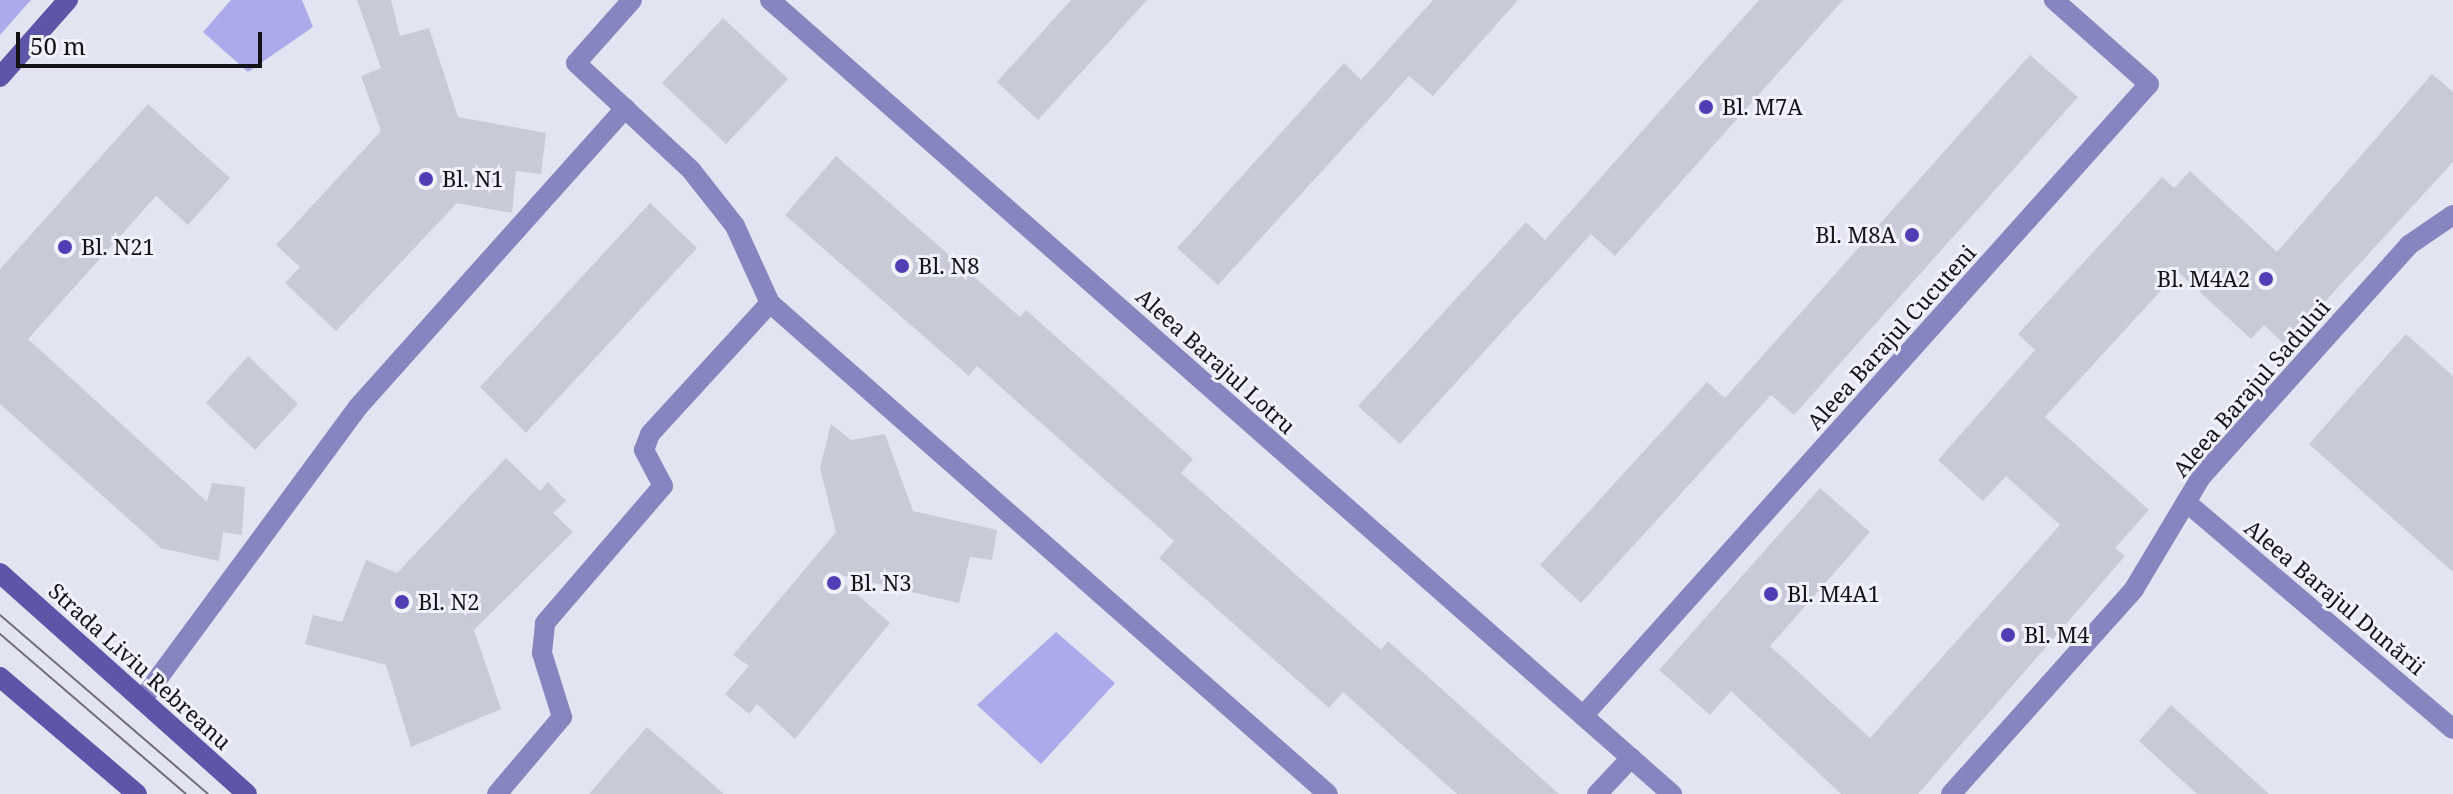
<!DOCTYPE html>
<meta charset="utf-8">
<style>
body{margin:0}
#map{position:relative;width:2453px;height:794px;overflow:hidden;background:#e3e4f1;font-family:"Noto Serif",serif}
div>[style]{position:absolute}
.green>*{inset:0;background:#abaaea}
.building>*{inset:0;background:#c9cad7}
.street>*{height:20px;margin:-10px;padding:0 10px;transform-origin:10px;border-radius:10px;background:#8785bf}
.secondary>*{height:20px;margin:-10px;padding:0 10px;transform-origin:10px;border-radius:10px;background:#5c55a8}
.tram>*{height:2px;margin:-1px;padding:0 1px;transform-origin:1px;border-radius:1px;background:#6d6e76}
.dots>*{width:22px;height:22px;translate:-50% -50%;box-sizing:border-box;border:4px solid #f1f1ff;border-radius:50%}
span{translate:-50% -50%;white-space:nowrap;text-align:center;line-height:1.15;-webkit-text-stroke:6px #f1f1ff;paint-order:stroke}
.poi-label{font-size:22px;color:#131317}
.left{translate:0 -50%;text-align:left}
.right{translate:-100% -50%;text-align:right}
.street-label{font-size:22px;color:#131317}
.scale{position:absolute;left:16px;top:32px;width:246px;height:36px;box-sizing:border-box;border:4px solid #131317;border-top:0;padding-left:10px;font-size:24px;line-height:28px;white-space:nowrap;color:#131317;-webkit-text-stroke:6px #f1f1ff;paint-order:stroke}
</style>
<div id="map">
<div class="green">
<div style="clip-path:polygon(0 0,31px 0,0 35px)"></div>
<div style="clip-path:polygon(231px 0,302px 0,313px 27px,248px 72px,203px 32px)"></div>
<div style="clip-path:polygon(1056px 632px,1115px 683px,1041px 764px,977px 705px)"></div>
</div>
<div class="building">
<div style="clip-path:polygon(357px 0,391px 0,400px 36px,429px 28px,458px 117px,546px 133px,541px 174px,516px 171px,512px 213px,457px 203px,336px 331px,285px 283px,300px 267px,276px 245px,381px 131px,361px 76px,381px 68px)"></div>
<div style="clip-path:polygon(1071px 0,1147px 0,1038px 120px,997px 82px)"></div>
<div style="clip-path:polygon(1433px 0,1518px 0,1433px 96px,1409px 76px,1218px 285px,1177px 248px,1344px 63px,1361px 80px)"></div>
<div style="clip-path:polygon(1759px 0,1843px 0,1615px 256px,1591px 234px,1400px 444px,1358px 406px,1526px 222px,1545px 240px)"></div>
<div style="clip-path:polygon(723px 18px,788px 79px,726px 144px,662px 83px)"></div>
<div style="clip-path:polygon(2030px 55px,2078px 97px,1794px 415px,1771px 395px,1581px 603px,1540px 565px,1707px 382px,1725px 398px)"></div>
<div style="clip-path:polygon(2432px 74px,2453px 92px,2453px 162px,2285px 345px,2264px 325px,2251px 339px,2178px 272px,2045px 417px,2149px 510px,2115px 548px,2125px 556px,1918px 794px,1841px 794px,1731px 691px,1710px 715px,1659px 670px,1820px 488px,1870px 532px,1770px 646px,1870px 738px,2060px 525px,2006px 476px,1983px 501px,1938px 460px,2035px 350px,2018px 334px,2162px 177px,2174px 188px,2190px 171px,2277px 252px)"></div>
<div style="clip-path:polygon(148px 104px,230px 178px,188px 225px,156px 196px,28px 339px,207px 502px,212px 483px,245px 487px,242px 535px,223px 532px,219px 561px,161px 548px,0 404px,0 269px)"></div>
<div style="clip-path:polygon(836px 156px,1020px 317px,1026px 310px,1193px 459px,1181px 473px,1381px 650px,1388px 641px,1559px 794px,1457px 794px,1343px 692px,1329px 708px,1159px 558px,1174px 541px,977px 366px,969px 376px,785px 215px)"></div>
<div style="clip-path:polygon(650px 203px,697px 248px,526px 433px,480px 387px)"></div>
<div style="clip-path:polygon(2406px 334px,2453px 376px,2453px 572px,2309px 444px)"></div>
<div style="clip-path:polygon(248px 356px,298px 404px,255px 450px,206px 403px)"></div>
<div style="clip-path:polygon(831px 424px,851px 440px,885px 434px,913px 511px,997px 530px,992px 560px,970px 557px,959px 603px,832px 573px,890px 623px,795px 739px,757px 704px,749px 714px,725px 694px,749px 666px,733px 655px,836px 532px,820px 468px)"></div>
<div style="clip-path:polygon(506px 458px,540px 491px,548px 482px,566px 501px,553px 513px,573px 532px,474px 630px,501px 709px,411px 747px,386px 665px,305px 644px,313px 615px,342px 622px,366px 560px,397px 573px)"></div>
<div style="clip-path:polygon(2171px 705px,2269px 794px,2197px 794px,2139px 741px)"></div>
<div style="clip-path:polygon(647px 727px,724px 794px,589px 794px)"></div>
</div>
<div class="street">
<div style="left:632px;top:0;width:84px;rotate:131.6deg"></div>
<div style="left:576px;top:63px;width:157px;rotate:42.9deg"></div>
<div style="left:691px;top:170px;width:71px;rotate:51.8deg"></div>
<div style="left:735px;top:226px;width:85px;rotate:65.6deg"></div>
<div style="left:770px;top:303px;width:743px;rotate:41.35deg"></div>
<div style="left:770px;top:0;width:1202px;rotate:41.36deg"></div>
<div style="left:2186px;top:502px;width:350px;rotate:40.4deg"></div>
<div style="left:142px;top:700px;width:364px;rotate:-53.6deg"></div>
<div style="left:358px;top:407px;width:401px;rotate:-48.2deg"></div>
<div style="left:1583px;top:716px;width:848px;rotate:-48.15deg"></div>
<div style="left:2149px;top:84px;width:127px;rotate:-138.5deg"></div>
<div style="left:497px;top:794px;width:101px;rotate:-49.8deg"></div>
<div style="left:562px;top:717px;width:67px;rotate:-107.4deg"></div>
<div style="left:542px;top:653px;width:30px;rotate:-84deg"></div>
<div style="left:545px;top:623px;width:181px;rotate:-49.3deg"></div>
<div style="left:663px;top:486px;width:41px;rotate:-117.8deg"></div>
<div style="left:644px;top:450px;width:17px;rotate:-69deg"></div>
<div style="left:650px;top:434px;width:178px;rotate:-47.5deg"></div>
<div style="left:1597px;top:794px;width:50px;rotate:-46.6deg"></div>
<div style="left:1951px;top:794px;width:275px;rotate:-48.2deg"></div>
<div style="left:2134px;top:589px;width:131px;rotate:-59.1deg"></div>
<div style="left:2201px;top:477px;width:312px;rotate:-48.1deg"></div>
<div style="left:2409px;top:245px;width:53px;rotate:-34.3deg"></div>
</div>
<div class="secondary">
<div style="left:0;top:77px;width:103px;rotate:-48.6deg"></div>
<div style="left:0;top:573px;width:331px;rotate:41.8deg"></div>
<div style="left:0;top:677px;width:180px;rotate:40.5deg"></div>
</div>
<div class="tram">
<div style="left:0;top:615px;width:274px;rotate:40.7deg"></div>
<div style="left:0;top:634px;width:245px;rotate:40.7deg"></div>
</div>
<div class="dots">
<div style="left:1706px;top:107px;background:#523db5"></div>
<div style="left:426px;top:179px;background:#523db5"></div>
<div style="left:1912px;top:235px;background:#523db5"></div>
<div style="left:65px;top:247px;background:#523db5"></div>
<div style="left:902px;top:266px;background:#523db5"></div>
<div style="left:2266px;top:279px;background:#523db5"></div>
<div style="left:834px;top:583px;background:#523db5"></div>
<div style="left:1771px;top:594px;background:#523db5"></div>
<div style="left:402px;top:602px;background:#523db5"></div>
<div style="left:2008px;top:635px;background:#523db5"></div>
</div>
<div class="poi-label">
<span class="left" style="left:1722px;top:107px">Bl. M7A</span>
<span class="left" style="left:442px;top:179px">Bl. N1</span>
<span class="right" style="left:1896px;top:235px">Bl. M8A</span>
<span class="left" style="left:81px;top:247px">Bl. N21</span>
<span class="left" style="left:918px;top:266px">Bl. N8</span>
<span class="right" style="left:2250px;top:279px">Bl. M4A2</span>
<span class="left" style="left:850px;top:583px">Bl. N3</span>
<span class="left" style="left:1787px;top:594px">Bl. M4A1</span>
<span class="left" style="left:418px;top:602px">Bl. N2</span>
<span class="left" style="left:2024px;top:635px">Bl. M4</span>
</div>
<div class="street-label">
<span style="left:1891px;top:337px;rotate:-48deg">Aleea Barajul Cucuteni</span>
<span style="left:1216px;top:361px;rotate:42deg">Aleea Barajul Lotru</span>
<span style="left:2251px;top:388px;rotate:-49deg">Aleea Barajul Sadului</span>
<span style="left:2335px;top:597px;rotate:40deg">Aleea Barajul Dunării</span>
<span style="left:140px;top:666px;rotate:42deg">Strada Liviu Rebreanu</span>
</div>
<div class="scale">50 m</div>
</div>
